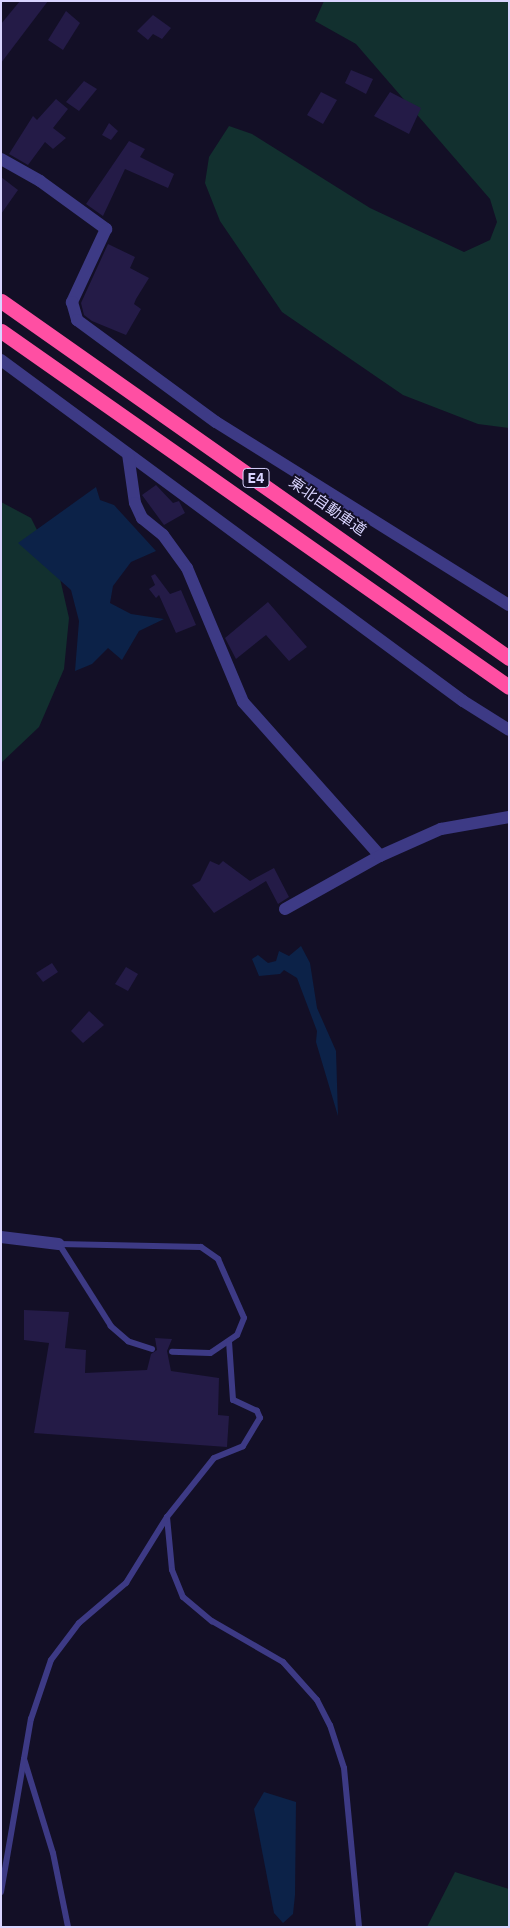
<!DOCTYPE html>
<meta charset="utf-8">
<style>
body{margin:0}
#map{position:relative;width:510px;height:1928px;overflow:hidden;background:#130f26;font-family:"IBM Plex Sans","Noto Sans JP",sans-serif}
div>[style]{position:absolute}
.green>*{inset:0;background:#12302f}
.water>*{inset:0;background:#0c2248}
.building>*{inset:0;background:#241b47}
.lane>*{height:6px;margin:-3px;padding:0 3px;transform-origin:3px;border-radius:3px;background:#3d3a85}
.street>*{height:12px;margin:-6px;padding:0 6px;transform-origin:6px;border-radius:6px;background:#3d3a85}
.highway>*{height:15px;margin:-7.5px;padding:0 7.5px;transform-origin:7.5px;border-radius:7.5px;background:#ff4fa3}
span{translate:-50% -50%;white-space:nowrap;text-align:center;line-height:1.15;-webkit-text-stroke:4px #130f26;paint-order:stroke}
.shield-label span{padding:1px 4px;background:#130f26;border:1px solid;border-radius:4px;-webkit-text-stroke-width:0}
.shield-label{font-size:14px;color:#d9d4ff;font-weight:700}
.street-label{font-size:15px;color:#d9d4ff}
.frame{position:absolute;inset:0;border:2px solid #d9d4ff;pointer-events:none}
</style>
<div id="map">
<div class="green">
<div style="clip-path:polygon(324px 1px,509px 1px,509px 428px,478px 424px,403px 395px,282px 312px,220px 221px,205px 183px,209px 157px,229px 126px,252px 134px,370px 208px,464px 252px,490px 240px,497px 222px,490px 199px,356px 44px,315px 21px)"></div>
<div style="clip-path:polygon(1px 502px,31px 518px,59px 574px,69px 618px,64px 669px,39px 727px,1px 763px)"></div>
<div style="clip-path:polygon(455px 1872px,509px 1889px,509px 1927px,427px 1927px)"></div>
</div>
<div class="water">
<div style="clip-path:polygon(96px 487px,100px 500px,114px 505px,156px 551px,131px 562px,113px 586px,110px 603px,131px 614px,164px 619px,139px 631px,122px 660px,108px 648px,92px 664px,75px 671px,79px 621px,71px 590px,18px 543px)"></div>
<div style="clip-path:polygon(301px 946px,310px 963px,317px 1008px,336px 1051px,338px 1116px,316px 1042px,317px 1031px,297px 978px,284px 970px,280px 974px,259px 976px,252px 959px,258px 955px,268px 963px,276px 961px,279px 951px,289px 956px)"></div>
<div style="clip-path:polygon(264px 1792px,296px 1802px,295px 1895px,293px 1914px,283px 1923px,274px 1913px,254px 1809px)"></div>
</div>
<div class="building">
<div style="clip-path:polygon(20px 1px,48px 1px,1px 63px,1px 24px)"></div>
<div style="clip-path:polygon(66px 11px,80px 23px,63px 50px,48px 40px)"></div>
<div style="clip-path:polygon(153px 15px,171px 28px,162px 39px,153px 34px,148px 40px,137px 31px)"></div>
<div style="clip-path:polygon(351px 70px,373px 79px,366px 94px,345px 83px)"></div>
<div style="clip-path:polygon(84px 81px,97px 89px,79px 111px,66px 102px)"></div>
<div style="clip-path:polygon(321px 92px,337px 100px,323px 124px,307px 115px)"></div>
<div style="clip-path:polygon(390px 92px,421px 108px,409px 134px,374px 116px)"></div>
<div style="clip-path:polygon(56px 99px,68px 109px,53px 128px,66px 138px,53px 149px,45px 142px,28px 165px,9px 154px,33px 116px,37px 120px)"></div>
<div style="clip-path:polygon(109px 123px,118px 131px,111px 140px,102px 135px)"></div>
<div style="clip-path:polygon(129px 141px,145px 149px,140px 157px,174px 174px,168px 188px,125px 169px,103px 216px,86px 204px)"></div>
<div style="clip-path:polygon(1px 177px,18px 190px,1px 214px)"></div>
<div style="clip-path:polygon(108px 244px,135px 257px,130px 268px,149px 278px,136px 299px,134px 304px,141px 309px,126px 335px,92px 321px,84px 315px,81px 303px)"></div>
<div style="clip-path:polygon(156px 485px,173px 503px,179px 501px,185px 513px,164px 525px,142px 495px)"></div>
<div style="clip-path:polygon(155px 574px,170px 594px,181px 590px,196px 625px,176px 633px,159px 595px,156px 598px,149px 589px,155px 585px,151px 576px)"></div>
<div style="clip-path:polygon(268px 602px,307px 647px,289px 661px,266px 635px,236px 659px,225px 638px)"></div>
<div style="clip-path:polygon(210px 861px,219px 865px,223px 861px,250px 881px,274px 868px,289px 897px,278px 904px,266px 881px,214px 913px,192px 885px,200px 881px)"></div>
<div style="clip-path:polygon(52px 963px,58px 972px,43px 982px,36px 973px)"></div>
<div style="clip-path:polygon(126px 967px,138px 974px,128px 991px,115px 984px)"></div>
<div style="clip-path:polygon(89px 1011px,104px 1025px,83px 1043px,71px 1031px)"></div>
<div style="clip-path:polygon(24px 1310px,69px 1312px,65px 1348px,86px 1350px,85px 1373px,147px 1370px,151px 1354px,157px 1350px,155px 1338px,172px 1339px,167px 1351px,171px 1371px,219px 1378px,218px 1415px,229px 1416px,227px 1447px,34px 1433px,49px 1343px,24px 1340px)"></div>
</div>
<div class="lane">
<div style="left:152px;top:1349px;width:25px;rotate:-162deg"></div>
<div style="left:128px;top:1341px;width:23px;rotate:-139deg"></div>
<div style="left:111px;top:1326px;width:97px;rotate:-122.4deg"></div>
<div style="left:59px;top:1244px;width:142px;rotate:1.2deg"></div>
<div style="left:201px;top:1247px;width:21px;rotate:35deg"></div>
<div style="left:218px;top:1259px;width:64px;rotate:66.2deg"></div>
<div style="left:244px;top:1318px;width:18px;rotate:112deg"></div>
<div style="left:237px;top:1335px;width:32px;rotate:146deg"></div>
<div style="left:210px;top:1353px;width:38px;rotate:-178deg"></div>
<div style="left:167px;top:1517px;width:53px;rotate:84.6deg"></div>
<div style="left:172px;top:1570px;width:29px;rotate:68deg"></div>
<div style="left:183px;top:1597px;width:38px;rotate:40deg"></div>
<div style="left:212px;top:1621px;width:82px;rotate:30deg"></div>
<div style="left:283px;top:1662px;width:51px;rotate:48.2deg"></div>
<div style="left:317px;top:1700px;width:28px;rotate:63deg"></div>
<div style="left:330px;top:1725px;width:45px;rotate:72deg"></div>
<div style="left:344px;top:1768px;width:160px;rotate:84.6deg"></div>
<div style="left:24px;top:1759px;width:98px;rotate:72.9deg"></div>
<div style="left:53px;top:1853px;width:76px;rotate:78.5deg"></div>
<div style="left:1px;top:1892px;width:176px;rotate:-80.2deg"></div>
<div style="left:31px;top:1719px;width:62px;rotate:-71.3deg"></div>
<div style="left:51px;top:1660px;width:46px;rotate:-52.9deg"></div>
<div style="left:79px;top:1623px;width:62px;rotate:-40.4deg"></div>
<div style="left:126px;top:1583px;width:78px;rotate:-58.2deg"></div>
<div style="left:167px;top:1517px;width:75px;rotate:-51.5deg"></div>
<div style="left:214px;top:1458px;width:31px;rotate:-22deg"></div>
<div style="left:243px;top:1446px;width:33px;rotate:-59deg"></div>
<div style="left:260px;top:1418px;width:8px;rotate:-113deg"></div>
<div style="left:257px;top:1411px;width:26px;rotate:-155deg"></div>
<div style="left:233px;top:1400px;width:58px;rotate:-93.9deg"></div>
</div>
<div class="street">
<div style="left:1px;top:159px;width:45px;rotate:29.4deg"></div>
<div style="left:40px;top:181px;width:82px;rotate:36deg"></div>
<div style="left:106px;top:229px;width:81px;rotate:115deg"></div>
<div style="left:72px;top:302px;width:19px;rotate:74deg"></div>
<div style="left:77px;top:320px;width:172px;rotate:36.3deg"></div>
<div style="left:216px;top:422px;width:345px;rotate:32deg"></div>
<div style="left:1px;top:360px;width:574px;rotate:36.43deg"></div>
<div style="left:463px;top:701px;width:54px;rotate:32.2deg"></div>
<div style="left:128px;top:454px;width:49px;rotate:81.9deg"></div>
<div style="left:135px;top:503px;width:17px;rotate:65deg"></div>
<div style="left:142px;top:518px;width:27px;rotate:39deg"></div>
<div style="left:163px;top:535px;width:41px;rotate:54deg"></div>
<div style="left:187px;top:568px;width:145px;rotate:67.3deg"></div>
<div style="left:243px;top:702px;width:206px;rotate:48.3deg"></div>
<div style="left:285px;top:909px;width:109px;rotate:-29.2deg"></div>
<div style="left:380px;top:856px;width:67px;rotate:-23.9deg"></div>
<div style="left:441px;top:829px;width:69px;rotate:-10deg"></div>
<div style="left:1px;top:1237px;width:58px;rotate:6.9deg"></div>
</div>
<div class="highway">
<div style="left:1px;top:301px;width:621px;rotate:35.1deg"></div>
<div style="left:1px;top:331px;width:620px;rotate:35.02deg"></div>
</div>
<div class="shield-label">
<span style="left:256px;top:478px">E4</span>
</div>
<div class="street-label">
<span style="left:328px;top:506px;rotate:35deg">東北自動車道</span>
</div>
<div class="frame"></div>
</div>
